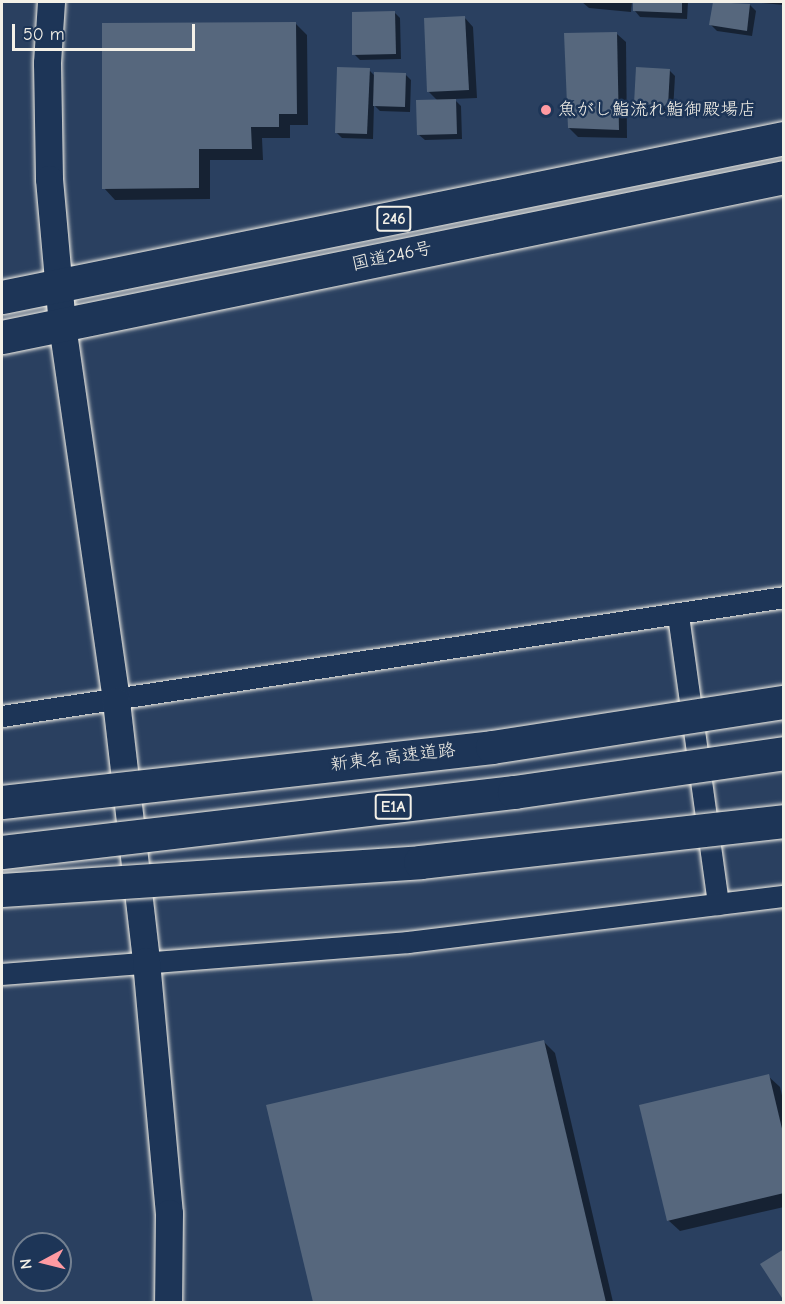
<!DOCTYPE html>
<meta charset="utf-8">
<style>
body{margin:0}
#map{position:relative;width:785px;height:1304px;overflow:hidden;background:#2a4060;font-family:"Comic Neue","Klee One",sans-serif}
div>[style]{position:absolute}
.shadow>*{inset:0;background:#0007}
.building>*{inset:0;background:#56677d}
.roads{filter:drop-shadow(0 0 2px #f4f1e8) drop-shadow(0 0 2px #f4f1e8)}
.minor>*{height:21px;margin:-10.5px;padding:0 10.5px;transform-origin:10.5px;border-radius:10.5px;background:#1d3557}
.tertiary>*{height:27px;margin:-13.5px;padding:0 13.5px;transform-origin:13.5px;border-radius:13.5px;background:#1d3557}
.trunk>*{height:33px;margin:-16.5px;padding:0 16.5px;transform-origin:16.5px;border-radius:16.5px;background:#1d3557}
.bridges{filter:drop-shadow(0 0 2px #f4f1e8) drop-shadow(0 0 2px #f4f1e8)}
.motorway-bridge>*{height:33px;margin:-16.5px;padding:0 16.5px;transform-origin:16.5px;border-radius:16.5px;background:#1d3557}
.dots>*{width:16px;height:16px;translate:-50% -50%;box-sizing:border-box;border:3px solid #1d3557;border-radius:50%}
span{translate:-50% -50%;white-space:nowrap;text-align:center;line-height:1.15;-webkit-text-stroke:5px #1d3557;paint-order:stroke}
.shield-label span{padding:2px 4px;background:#1d3557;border:2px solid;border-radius:4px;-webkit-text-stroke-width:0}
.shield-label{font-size:16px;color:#f4f1e8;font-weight:700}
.poi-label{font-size:18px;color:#f4f1e8}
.left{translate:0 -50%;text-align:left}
.street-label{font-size:18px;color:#f4f1e8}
.frame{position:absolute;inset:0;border:3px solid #f4f1e8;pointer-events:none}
.north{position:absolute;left:12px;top:1232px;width:60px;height:60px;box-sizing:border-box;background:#1d3557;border:2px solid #738091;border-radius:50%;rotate:263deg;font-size:16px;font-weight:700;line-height:24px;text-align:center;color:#f4f1e8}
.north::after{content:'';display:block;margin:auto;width:21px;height:27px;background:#ff9aa2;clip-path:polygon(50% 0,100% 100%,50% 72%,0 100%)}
.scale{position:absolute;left:12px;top:24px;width:183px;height:27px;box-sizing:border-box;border:3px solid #f4f1e8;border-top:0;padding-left:8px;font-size:18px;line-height:21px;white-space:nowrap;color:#f4f1e8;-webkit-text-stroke:4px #1d3557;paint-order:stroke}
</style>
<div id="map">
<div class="shadow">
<div style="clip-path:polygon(582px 2px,632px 2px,631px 12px,589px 8px)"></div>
<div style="clip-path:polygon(635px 2px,688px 2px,687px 19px,640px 17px,635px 11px)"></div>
<div style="clip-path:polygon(714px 2px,750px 5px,756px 11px,752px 36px,717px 31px,711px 25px)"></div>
<div style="clip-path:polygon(751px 2px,784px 2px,784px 5px)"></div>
<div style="clip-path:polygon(394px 12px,400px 18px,401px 59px,360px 60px,354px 54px)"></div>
<div style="clip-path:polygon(465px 18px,473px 27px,477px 98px,454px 99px,461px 106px,462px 139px,425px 140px,419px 135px,438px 101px,428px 91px)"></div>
<div style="clip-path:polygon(296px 24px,307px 35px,308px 125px,290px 125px,290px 138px,262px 138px,263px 160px,210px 160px,210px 199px,115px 200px,104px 188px)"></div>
<div style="clip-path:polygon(617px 34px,626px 42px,627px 138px,578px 137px,569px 128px)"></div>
<div style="clip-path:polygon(369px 70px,375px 76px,405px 74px,411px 80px,410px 112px,380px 111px,374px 105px,373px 139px,342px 138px,336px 132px)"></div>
<div style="clip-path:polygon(669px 70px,675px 76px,673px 111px,642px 109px,636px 103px)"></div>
<div style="clip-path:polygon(543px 1041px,555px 1053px,613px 1302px,314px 1302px,268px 1107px)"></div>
<div style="clip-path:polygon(768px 1076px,780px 1087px,784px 1104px,784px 1207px,680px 1231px,668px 1220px)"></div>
</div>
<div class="building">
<div style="clip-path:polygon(633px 2px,682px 2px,682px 13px,633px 11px)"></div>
<div style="clip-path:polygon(713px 2px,750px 4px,747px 31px,709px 25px)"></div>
<div style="clip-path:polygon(395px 11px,396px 54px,352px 55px,352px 12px)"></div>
<div style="clip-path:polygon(465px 16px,469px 90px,427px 92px,424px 18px)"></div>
<div style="clip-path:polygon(296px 22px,297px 114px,279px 114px,279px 127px,251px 127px,252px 149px,199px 149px,199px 188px,102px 189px,102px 23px)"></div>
<div style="clip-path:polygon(617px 32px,619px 130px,568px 128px,564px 33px)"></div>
<div style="clip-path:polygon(337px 67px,370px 68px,367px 134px,335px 133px)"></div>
<div style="clip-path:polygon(636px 67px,670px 69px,668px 106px,634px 104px)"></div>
<div style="clip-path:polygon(374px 72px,406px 73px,405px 107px,373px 106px)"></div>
<div style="clip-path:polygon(456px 99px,457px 134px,417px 135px,416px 100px)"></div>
<div style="clip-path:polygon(544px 1040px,606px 1302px,313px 1302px,266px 1105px)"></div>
<div style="clip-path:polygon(769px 1074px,784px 1137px,784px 1193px,667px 1221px,639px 1105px)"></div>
<div style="clip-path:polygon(784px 1249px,784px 1301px,760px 1264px)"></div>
</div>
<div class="roads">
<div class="minor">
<div style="left:678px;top:615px;width:292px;rotate:82.1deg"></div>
<div style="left:2px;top:716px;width:791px;rotate:-8.65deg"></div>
<div style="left:2px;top:974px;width:407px;rotate:-4.5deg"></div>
<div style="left:408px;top:942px;width:379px;rotate:-7deg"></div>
</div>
<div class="tertiary">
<div style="left:51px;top:2px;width:61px;rotate:93.8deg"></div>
<div style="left:47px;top:63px;width:116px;rotate:89deg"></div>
<div style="left:49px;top:179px;width:147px;rotate:84.9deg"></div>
<div style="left:62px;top:325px;width:380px;rotate:81.8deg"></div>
<div style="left:116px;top:701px;width:262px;rotate:83.4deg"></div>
<div style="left:146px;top:961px;width:253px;rotate:84.8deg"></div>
<div style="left:169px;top:1213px;width:89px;rotate:90.6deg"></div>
</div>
<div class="trunk">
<div style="left:2px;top:297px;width:798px;rotate:-11.49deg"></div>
<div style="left:2px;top:337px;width:798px;rotate:-11.56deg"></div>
</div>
</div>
<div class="bridges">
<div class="motorway-bridge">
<div style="left:2px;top:802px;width:493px;rotate:-6.4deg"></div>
<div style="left:492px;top:747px;width:295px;rotate:-8.8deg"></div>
<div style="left:2px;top:852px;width:516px;rotate:-6.68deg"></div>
<div style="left:514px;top:792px;width:273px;rotate:-8.2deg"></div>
<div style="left:2px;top:890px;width:419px;rotate:-3.8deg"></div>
<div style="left:420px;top:862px;width:366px;rotate:-6.4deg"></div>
</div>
</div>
<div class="dots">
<div style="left:546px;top:110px;background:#ff9aa2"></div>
</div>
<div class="shield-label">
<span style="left:394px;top:219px">246</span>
<span style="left:393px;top:807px">E1A</span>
</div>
<div class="poi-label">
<span class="left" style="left:558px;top:110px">魚がし鮨流れ鮨御殿場店</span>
</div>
<div class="street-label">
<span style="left:392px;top:257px;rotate:-12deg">国道246号</span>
<span style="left:393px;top:758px;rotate:-7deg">新東名高速道路</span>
</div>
<div class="frame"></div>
<div class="north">N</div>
<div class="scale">50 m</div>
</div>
